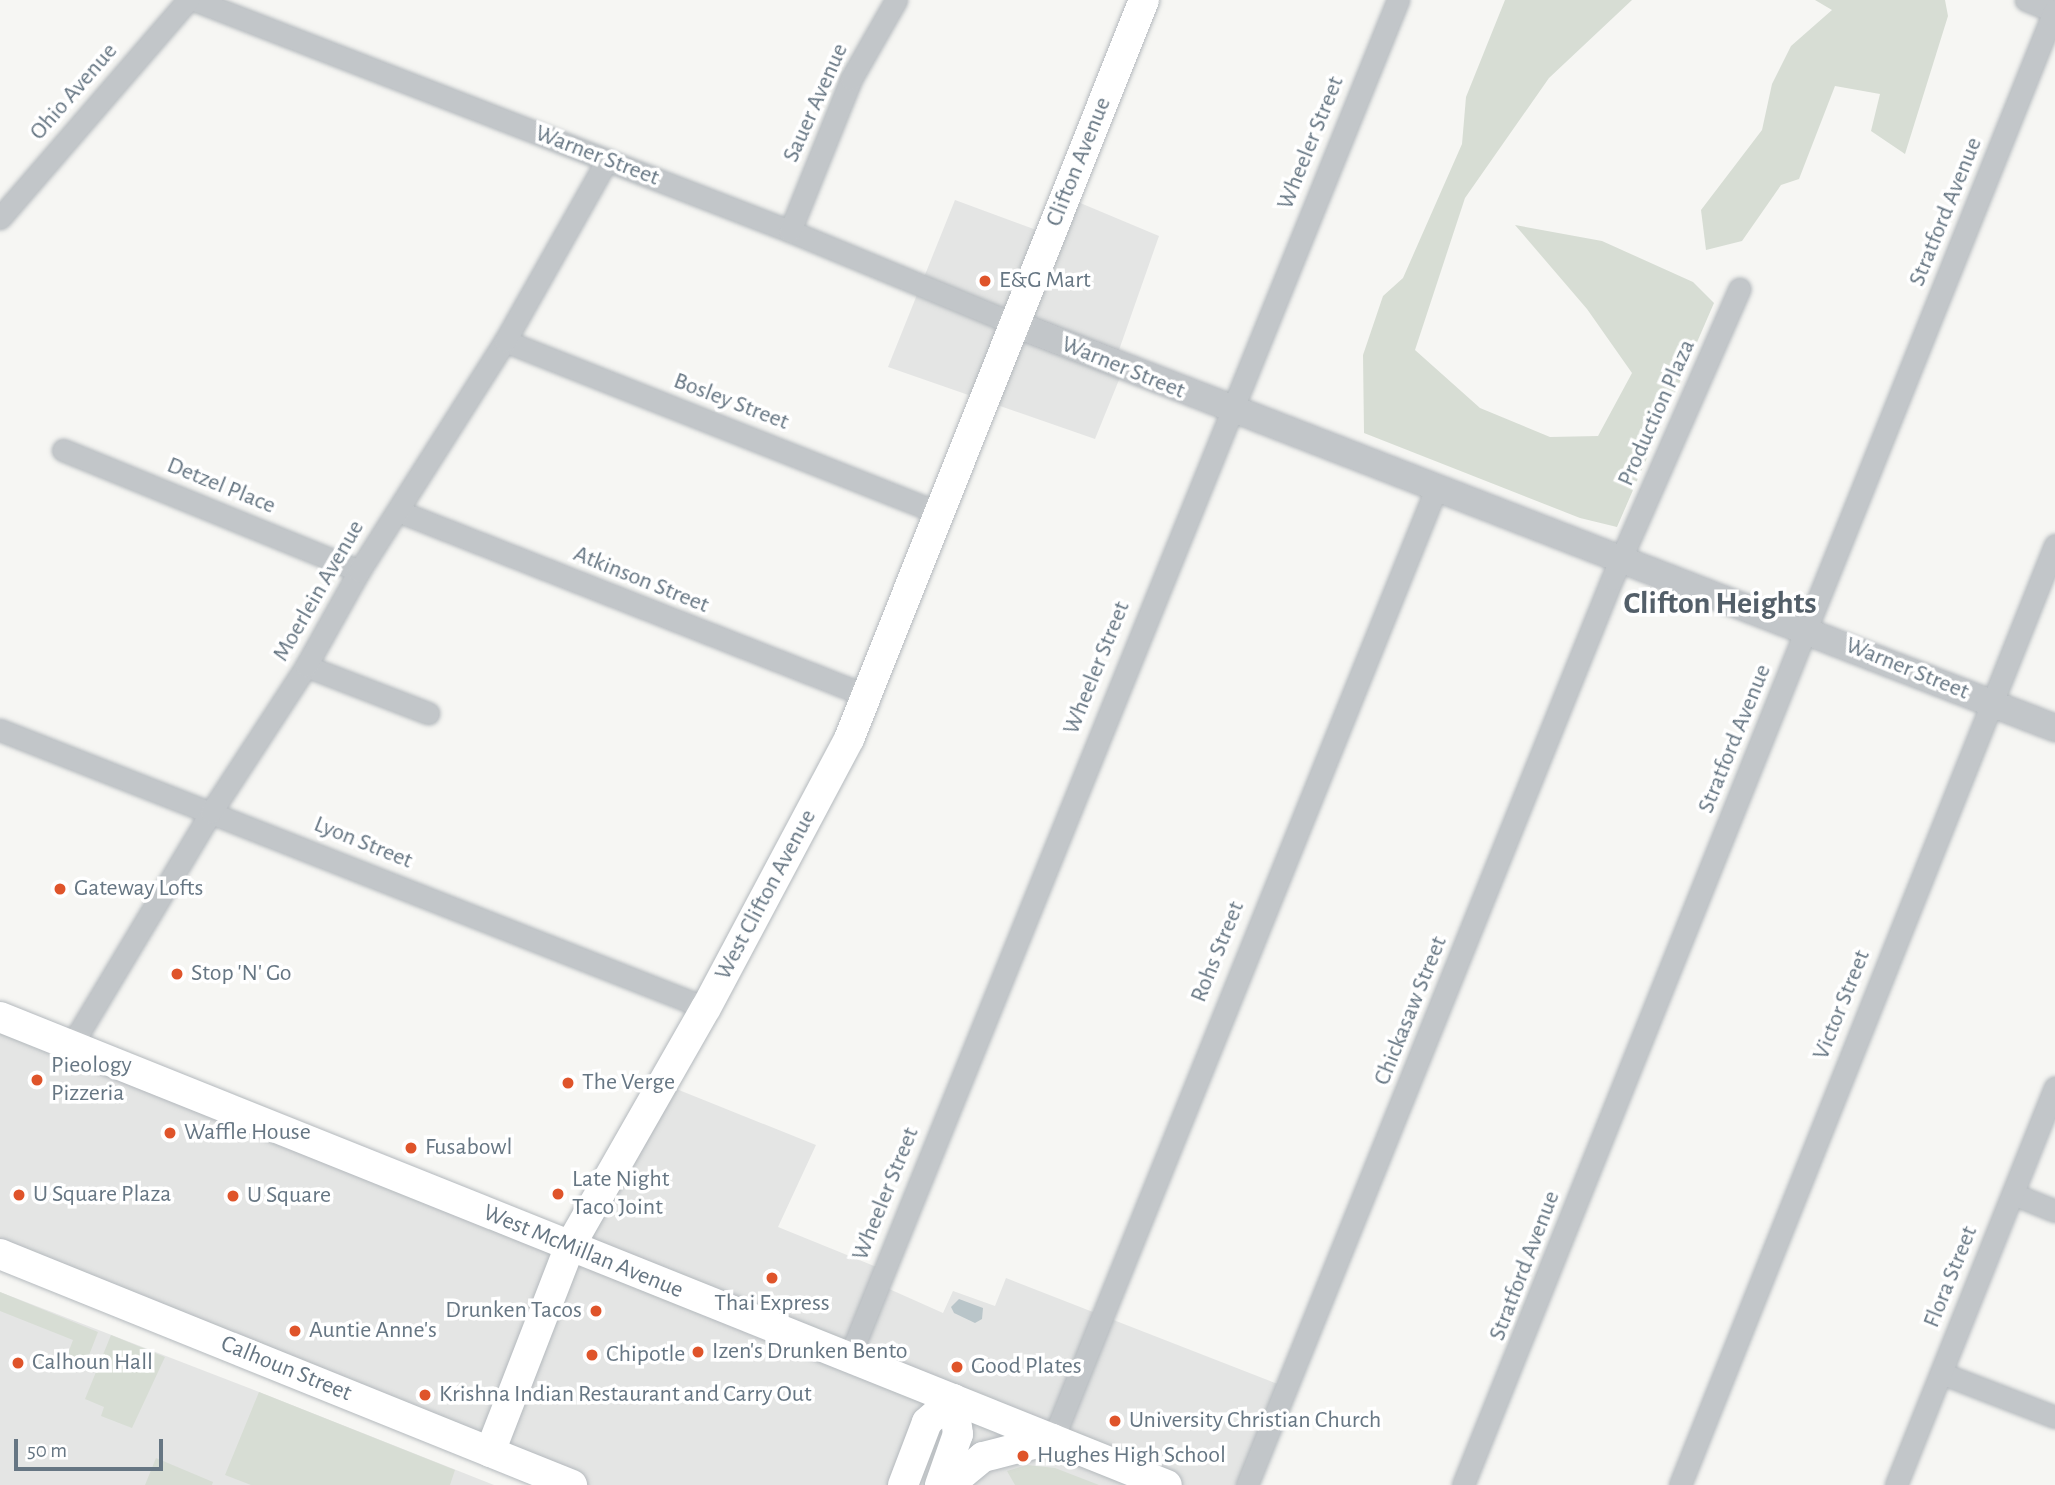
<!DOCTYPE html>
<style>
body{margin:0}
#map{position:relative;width:2055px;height:1485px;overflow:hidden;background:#f6f6f3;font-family:"Alegreya Sans",sans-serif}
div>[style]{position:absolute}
.built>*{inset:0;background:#e4e5e4}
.green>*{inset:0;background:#d7ddd4}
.water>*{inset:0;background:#b9c5c9}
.roads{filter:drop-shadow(0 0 2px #b4b9bd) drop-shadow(0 0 2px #b4b9bd)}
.minor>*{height:21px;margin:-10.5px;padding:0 10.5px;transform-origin:10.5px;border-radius:10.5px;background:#c2c6c9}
.tertiary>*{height:26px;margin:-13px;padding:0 13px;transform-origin:13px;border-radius:13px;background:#c2c6c9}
.secondary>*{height:30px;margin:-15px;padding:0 15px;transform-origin:15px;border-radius:15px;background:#fff}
.dots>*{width:19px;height:19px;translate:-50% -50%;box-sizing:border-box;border:4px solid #fff;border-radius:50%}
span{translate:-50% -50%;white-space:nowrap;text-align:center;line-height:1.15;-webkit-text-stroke:7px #fff;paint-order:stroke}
.street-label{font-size:24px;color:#667683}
.poi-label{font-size:24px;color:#667683}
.left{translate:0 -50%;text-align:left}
.right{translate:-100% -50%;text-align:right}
.district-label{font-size:32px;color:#535f69;font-weight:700}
.scale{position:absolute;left:14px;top:1439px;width:149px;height:32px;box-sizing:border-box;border:4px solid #667683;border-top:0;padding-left:9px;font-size:21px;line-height:24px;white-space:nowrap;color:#667683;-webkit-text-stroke:5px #fff;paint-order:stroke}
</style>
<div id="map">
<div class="built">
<div style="clip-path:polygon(1066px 197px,1159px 236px,1119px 350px,1123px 370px,1095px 439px,888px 367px,955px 200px,1050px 235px)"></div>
<div style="clip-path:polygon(0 1018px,570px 1246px,664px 1084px,816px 1145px,778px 1227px,884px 1270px,878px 1284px,943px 1313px,953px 1291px,995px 1306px,1006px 1278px,1288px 1388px,1247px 1485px,572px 1485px,0 1254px)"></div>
<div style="clip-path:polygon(0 1292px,259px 1392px,494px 1485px,0 1485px)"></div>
</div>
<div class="green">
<div style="clip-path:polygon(1505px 0,1632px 0,1549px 78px,1465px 198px,1415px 350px,1480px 408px,1550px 437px,1598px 436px,1632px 373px,1587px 309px,1515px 225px,1602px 241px,1693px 282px,1714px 303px,1617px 527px,1580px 518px,1364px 433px,1363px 355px,1383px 296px,1403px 278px,1462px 144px,1466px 97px)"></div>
<div style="clip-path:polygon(1815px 0,1945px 0,1948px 16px,1905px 154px,1871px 131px,1880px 94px,1835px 86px,1799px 179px,1781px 185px,1742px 241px,1706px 250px,1701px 210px,1762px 130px,1772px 84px,1791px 46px,1832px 10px)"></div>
<div style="clip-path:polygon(0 1292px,98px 1332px,86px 1363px,67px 1356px,73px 1340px,0 1311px)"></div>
<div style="clip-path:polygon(111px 1335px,165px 1357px,132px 1428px,101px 1416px,104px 1407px,85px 1399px)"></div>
<div style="clip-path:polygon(259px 1392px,455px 1470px,450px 1485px,251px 1485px,225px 1475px)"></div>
<div style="clip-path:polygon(156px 1458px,213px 1482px,212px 1485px,145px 1485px)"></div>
<div style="clip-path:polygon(1027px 1465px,1055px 1468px,1099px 1485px,1015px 1485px,1007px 1471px)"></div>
</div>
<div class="water">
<div style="clip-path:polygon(959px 1299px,983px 1308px,982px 1319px,975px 1323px,954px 1313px,951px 1307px)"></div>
</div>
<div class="roads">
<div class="minor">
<div style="left:194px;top:0;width:639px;rotate:21.19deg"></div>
<div style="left:790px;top:231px;width:243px;rotate:22.5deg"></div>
<div style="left:2026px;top:0;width:31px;rotate:22deg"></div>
<div style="left:0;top:218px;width:288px;rotate:-49.2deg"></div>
<div style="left:790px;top:231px;width:164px;rotate:-68.1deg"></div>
<div style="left:851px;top:79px;width:91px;rotate:-60.3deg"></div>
<div style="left:505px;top:341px;width:466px;rotate:21.6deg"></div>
<div style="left:63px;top:450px;width:320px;rotate:22.2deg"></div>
<div style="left:398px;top:511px;width:502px;rotate:21.5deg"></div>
<div style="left:306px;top:666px;width:131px;rotate:21.1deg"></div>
<div style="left:0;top:730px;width:759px;rotate:21.49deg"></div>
<div style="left:71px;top:1046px;width:273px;rotate:-59.1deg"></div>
<div style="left:211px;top:812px;width:174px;rotate:-56.9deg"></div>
<div style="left:306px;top:666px;width:109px;rotate:-60.8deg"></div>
<div style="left:359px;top:571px;width:272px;rotate:-57.6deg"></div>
<div style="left:505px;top:341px;width:208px;rotate:-60.6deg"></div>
<div style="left:2013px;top:1194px;width:45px;rotate:22deg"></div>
<div style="left:849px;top:1358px;width:1465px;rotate:-67.99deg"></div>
<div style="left:1941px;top:1373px;width:122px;rotate:21.1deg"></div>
<div style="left:1053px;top:1439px;width:1027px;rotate:-68.05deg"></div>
<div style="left:1247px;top:1485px;width:977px;rotate:-68.06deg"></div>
<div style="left:1612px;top:579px;width:317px;rotate:-66.3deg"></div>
<div style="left:1463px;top:1485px;width:1588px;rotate:-68.15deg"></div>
<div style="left:1680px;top:1485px;width:1012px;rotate:-68.25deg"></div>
<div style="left:1896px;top:1485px;width:428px;rotate:-68.2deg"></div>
</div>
<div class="tertiary">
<div style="left:1015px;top:324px;width:1116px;rotate:21.23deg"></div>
</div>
<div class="secondary">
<div style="left:0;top:1017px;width:1257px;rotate:21.85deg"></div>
<div style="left:0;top:1254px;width:617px;rotate:21.99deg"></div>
<div style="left:490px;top:1452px;width:221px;rotate:-68.8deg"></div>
<div style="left:570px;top:1246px;width:274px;rotate:-60.3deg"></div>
<div style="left:706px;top:1008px;width:305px;rotate:-62deg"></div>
<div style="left:849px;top:739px;width:796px;rotate:-68.24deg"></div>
<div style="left:903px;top:1485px;width:67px;rotate:-69.1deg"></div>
<div style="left:927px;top:1422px;width:35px;rotate:-41deg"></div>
<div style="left:940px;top:1485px;width:54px;rotate:-70.6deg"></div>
<div style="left:958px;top:1434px;width:35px;rotate:-98deg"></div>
<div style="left:949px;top:1485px;width:44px;rotate:-39.5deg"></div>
<div style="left:983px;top:1457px;width:72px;rotate:-14.4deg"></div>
</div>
</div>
<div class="dots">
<div style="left:985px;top:281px;background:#df542a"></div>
<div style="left:60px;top:889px;background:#df542a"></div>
<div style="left:177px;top:974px;background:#df542a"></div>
<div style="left:37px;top:1080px;background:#df542a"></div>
<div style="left:568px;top:1083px;background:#df542a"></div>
<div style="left:170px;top:1133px;background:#df542a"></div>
<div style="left:411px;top:1148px;background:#df542a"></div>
<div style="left:558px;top:1194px;background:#df542a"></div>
<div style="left:19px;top:1195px;background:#df542a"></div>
<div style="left:233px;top:1196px;background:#df542a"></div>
<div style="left:772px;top:1278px;background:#df542a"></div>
<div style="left:596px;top:1311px;background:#df542a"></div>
<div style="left:295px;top:1331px;background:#df542a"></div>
<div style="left:698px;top:1352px;background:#df542a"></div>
<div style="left:592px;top:1355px;background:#df542a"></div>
<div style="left:18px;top:1363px;background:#df542a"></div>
<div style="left:957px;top:1367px;background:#df542a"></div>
<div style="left:425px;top:1395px;background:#df542a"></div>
<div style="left:1115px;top:1421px;background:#df542a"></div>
<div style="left:1023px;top:1456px;background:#df542a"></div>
</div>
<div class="street-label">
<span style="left:74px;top:92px;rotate:-49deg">Ohio Avenue</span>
<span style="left:816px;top:103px;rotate:-66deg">Sauer Avenue</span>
<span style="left:1311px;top:143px;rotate:-68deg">Wheeler Street</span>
<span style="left:597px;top:156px;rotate:21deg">Warner Street</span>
<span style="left:1079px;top:162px;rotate:-68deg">Clifton Avenue</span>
<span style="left:1946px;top:212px;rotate:-68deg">Stratford Avenue</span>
<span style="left:1123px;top:368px;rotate:22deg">Warner Street</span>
<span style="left:731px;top:402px;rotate:21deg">Bosley Street</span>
<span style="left:1657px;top:413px;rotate:-66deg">Production Plaza</span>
<span style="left:221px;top:486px;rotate:22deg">Detzel Place</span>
<span style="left:641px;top:580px;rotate:22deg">Atkinson Street</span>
<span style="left:319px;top:591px;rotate:-60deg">Moerlein Avenue</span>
<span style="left:1097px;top:668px;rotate:-68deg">Wheeler Street</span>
<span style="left:1907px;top:669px;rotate:22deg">Warner Street</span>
<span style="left:1735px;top:739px;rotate:-68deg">Stratford Avenue</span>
<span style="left:363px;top:843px;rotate:22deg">Lyon Street</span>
<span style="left:766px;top:895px;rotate:-62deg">West Clifton Avenue</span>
<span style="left:1218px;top:952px;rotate:-68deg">Rohs Street</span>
<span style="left:1842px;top:1005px;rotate:-68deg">Victor Street</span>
<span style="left:1411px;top:1011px;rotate:-68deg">Chickasaw Street</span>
<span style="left:886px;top:1194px;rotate:-68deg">Wheeler Street</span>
<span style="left:583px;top:1252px;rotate:22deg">West McMillan Avenue</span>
<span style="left:1525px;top:1266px;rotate:-69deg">Stratford Avenue</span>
<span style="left:1951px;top:1277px;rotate:-68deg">Flora Street</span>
<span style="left:286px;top:1369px;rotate:22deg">Calhoun Street</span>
</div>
<div class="poi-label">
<span class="left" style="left:999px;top:281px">E&amp;G Mart</span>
<span class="left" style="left:74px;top:889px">Gateway Lofts</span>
<span class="left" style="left:191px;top:974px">Stop 'N' Go</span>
<span class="left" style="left:51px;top:1080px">Pieology<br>Pizzeria</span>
<span class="left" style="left:582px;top:1083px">The Verge</span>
<span class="left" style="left:184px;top:1133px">Waffle House</span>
<span class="left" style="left:425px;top:1148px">Fusabowl</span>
<span class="left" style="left:572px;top:1194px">Late Night<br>Taco Joint</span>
<span class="left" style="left:33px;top:1195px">U Square Plaza</span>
<span class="left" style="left:247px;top:1196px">U Square</span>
<span style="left:772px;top:1304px">Thai Express</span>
<span class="right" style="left:582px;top:1311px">Drunken Tacos</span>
<span class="left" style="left:309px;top:1331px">Auntie Anne's</span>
<span class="left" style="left:712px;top:1352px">Izen's Drunken Bento</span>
<span class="left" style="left:606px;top:1355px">Chipotle</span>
<span class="left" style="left:32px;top:1363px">Calhoun Hall</span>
<span class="left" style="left:971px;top:1367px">Good Plates</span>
<span class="left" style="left:439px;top:1395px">Krishna Indian Restaurant and Carry Out</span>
<span class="left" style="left:1129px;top:1421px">University Christian Church</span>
<span class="left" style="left:1037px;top:1456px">Hughes High School</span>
</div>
<div class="district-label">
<span style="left:1720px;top:603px">Clifton Heights</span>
</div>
<div class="scale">50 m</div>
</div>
